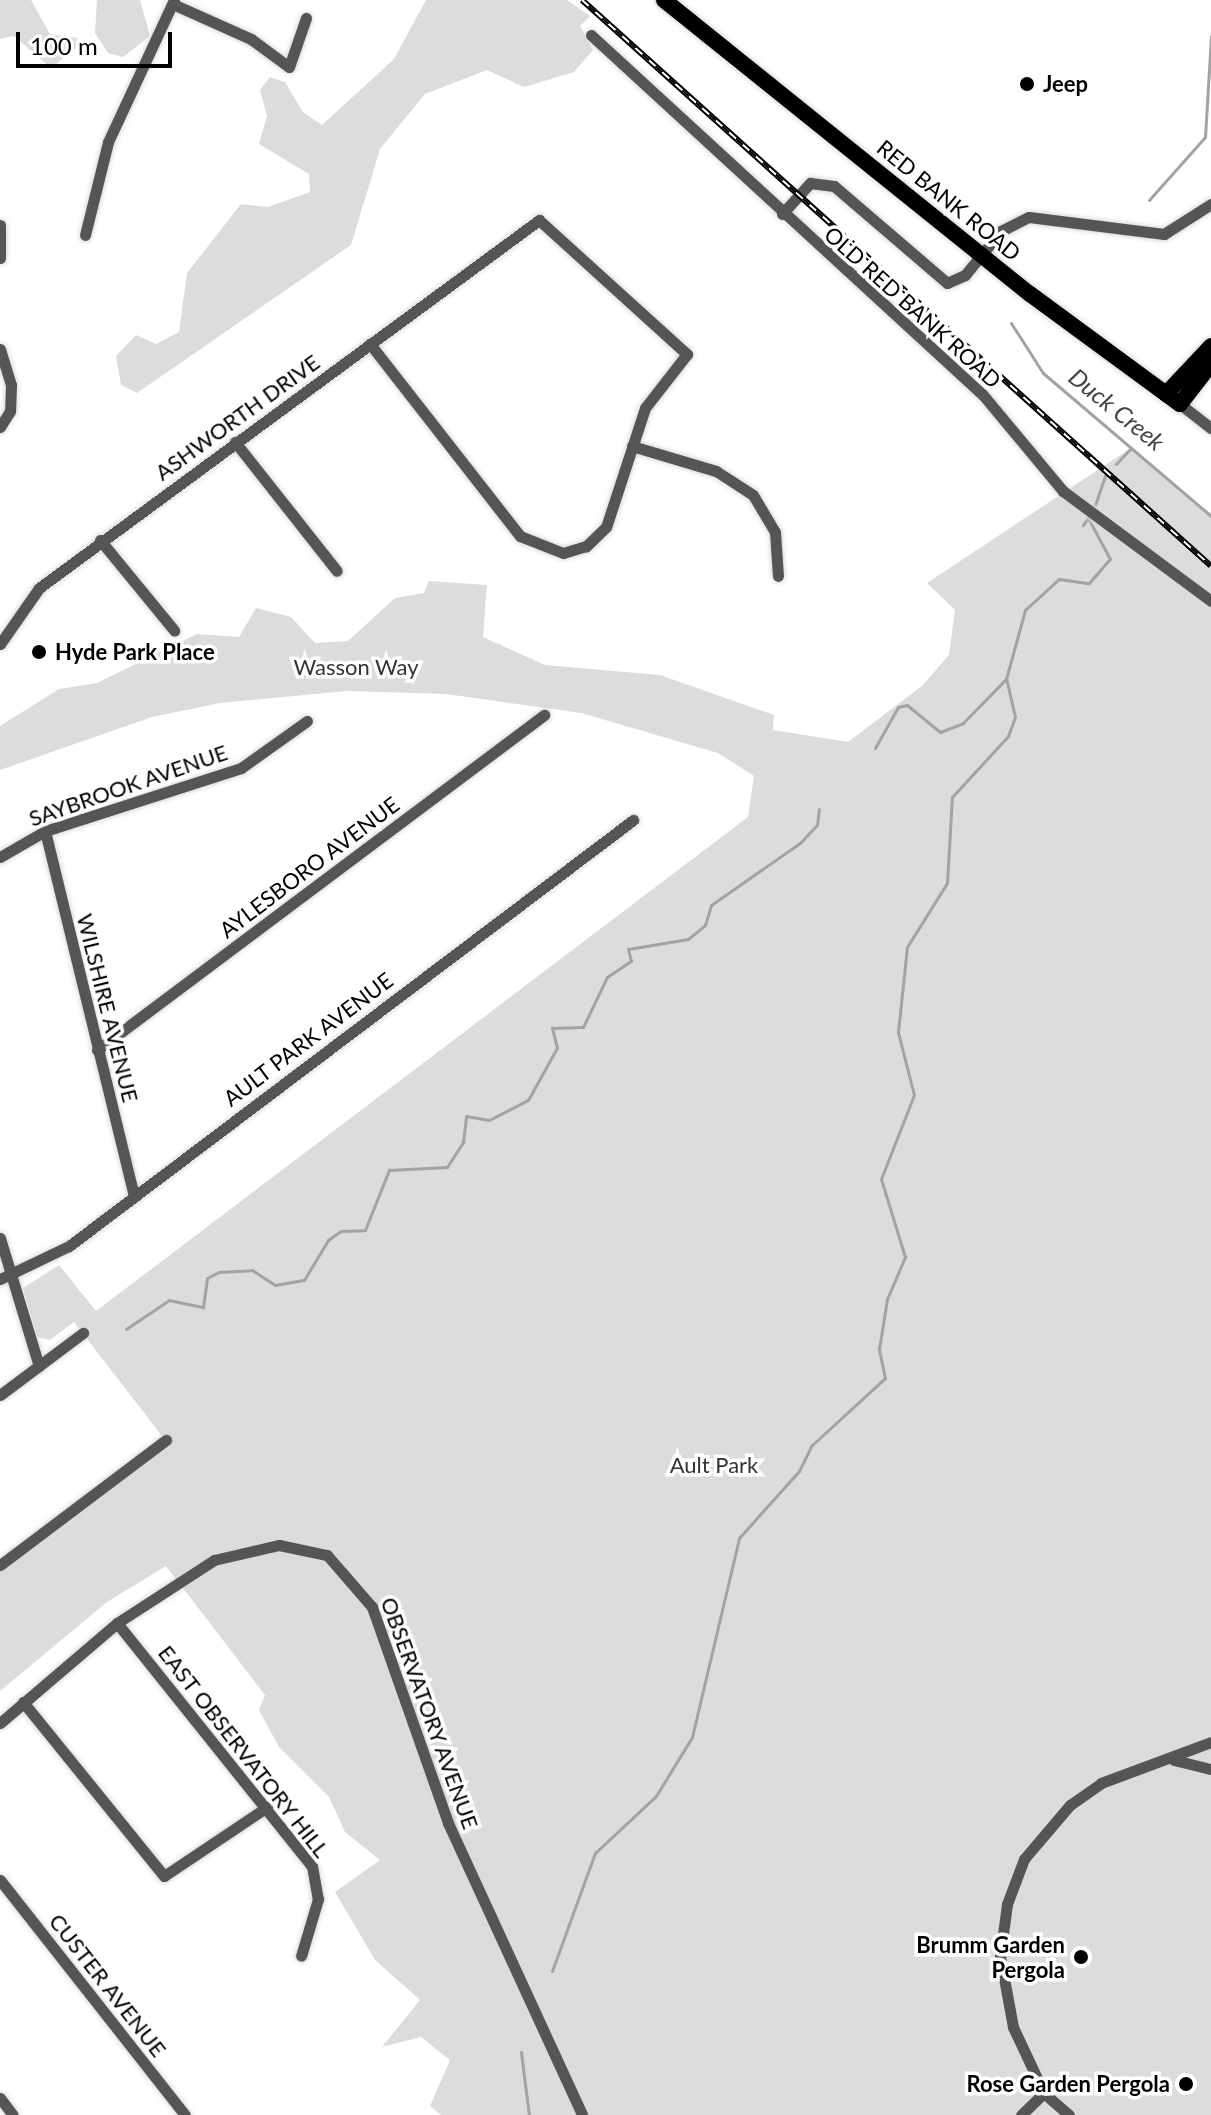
<!DOCTYPE html>
<style>
body{margin:0}
#map{position:relative;width:1211px;height:2115px;overflow:hidden;background:#fff;font-family:Lato,sans-serif}
div>[style]{position:absolute}
.green>*{inset:0;background:#dcdcdc}
.stream>*{height:3px;margin:-1.5px;padding:0 1.5px;transform-origin:1.5px;border-radius:1.5px;background:#a3a3a3}
.roads{filter:drop-shadow(0 0 2px #dbdbdb) drop-shadow(0 0 2px #dbdbdb)}
.minor>*{height:11px;margin:-5.5px;padding:0 5.5px;transform-origin:5.5px;border-radius:5.5px;background:#555}
.highway>*{height:16px;margin:-8px;padding:0 8px;transform-origin:8px;border-radius:8px;background:#000}
.rail>*{height:6px;margin-top:-3px;transform-origin:0;background:repeating-linear-gradient(90deg,#fff 0 9px,#000 0 18px);box-sizing:border-box;border-block:2px solid #000}
.dots>*{width:22px;height:22px;translate:-50% -50%;box-sizing:border-box;border:4px solid #fff;border-radius:50%}
span{translate:-50% -50%;white-space:nowrap;text-align:center;line-height:1.15;-webkit-text-stroke:7px #fff;paint-order:stroke}
.poi-label{font-size:22px;color:#000;font-weight:700}
.left{translate:0 -50%;text-align:left}
.right{translate:-100% -50%;text-align:right}
.street-label{font-size:22px;color:#000}
.park-label{font-size:22px;color:#333}
.water-label{font-size:24px;color:#444;font-style:italic}
.scale{position:absolute;left:16px;top:32px;width:156px;height:36px;box-sizing:border-box;border:4px solid #000;border-top:0;padding-left:10px;font-size:24px;line-height:28px;white-space:nowrap;color:#000;-webkit-text-stroke:6px #fff;paint-order:stroke}
</style>
<div id="map">
<div class="green">
<div style="clip-path:polygon(0 0,31px 0,50px 34px,77px 38px,75px 49px,51px 68px,14px 36px,0 39px)"></div>
<div style="clip-path:polygon(97px 0,140px 0,150px 36px,123px 57px,108px 53px,95px 33px)"></div>
<div style="clip-path:polygon(426px 0,567px 0,590px 16px,580px 26px,593px 50px,574px 72px,524px 87px,487px 70px,425px 94px,380px 149px,351px 245px,137px 393px,121px 385px,116px 356px,136px 335px,156px 344px,179px 332px,187px 273px,241px 204px,268px 207px,310px 192px,309px 174px,259px 144px,267px 116px,260px 90px,270px 77px,285px 82px,303px 112px,322px 125px,394px 59px)"></div>
<div style="clip-path:polygon(1131px 448px,1211px 516px,1211px 2115px,441px 2115px,430px 2106px,450px 2060px,421px 2037px,382px 2047px,420px 2000px,375px 1960px,335px 1892px,380px 1860px,345px 1832px,329px 1797px,279px 1747px,259px 1710px,265px 1695px,166px 1566px,107px 1602px,0 1691px,0 1565px,165px 1440px,74px 1322px,50px 1340px,37px 1337px,23px 1288px,59px 1265px,96px 1311px,748px 817px,754px 776px,718px 753px,581px 713px,446px 694px,347px 691px,220px 703px,152px 717px,0 770px,0 726px,59px 689px,97px 683px,197px 634px,239px 637px,256px 608px,291px 617px,315px 643px,348px 641px,395px 598px,424px 593px,429px 581px,487px 585px,483px 637px,545px 665px,660px 675px,774px 715px,773px 730px,848px 742px,922px 686px,949px 655px,955px 610px,927px 583px)"></div>
</div>
<div class="stream">
<div style="left:1149px;top:200px;width:84px;rotate:-48.4deg"></div>
<div style="left:1205px;top:137px;width:101px;rotate:-86.6deg"></div>
<div style="left:1011px;top:323px;width:59px;rotate:57.4deg"></div>
<div style="left:1043px;top:373px;width:221px;rotate:40.4deg"></div>
<div style="left:1116px;top:464px;width:22px;rotate:-47deg"></div>
<div style="left:1095px;top:505px;width:31px;rotate:-71deg"></div>
<div style="left:875px;top:748px;width:47px;rotate:-60.7deg"></div>
<div style="left:898px;top:707px;width:9px;rotate:-13deg"></div>
<div style="left:907px;top:705px;width:43px;rotate:39.3deg"></div>
<div style="left:940px;top:732px;width:25px;rotate:-21deg"></div>
<div style="left:963px;top:723px;width:62px;rotate:-45.7deg"></div>
<div style="left:126px;top:1329px;width:52px;rotate:-34deg"></div>
<div style="left:169px;top:1300px;width:35px;rotate:12deg"></div>
<div style="left:203px;top:1307px;width:29px;rotate:-82deg"></div>
<div style="left:207px;top:1278px;width:13px;rotate:-27deg"></div>
<div style="left:219px;top:1272px;width:33px;rotate:-3deg"></div>
<div style="left:252px;top:1270px;width:27px;rotate:33deg"></div>
<div style="left:275px;top:1285px;width:29px;rotate:-10deg"></div>
<div style="left:304px;top:1280px;width:47px;rotate:-59deg"></div>
<div style="left:328px;top:1240px;width:16px;rotate:-35deg"></div>
<div style="left:341px;top:1231px;width:24px;rotate:-2deg"></div>
<div style="left:365px;top:1230px;width:65px;rotate:-68.2deg"></div>
<div style="left:389px;top:1170px;width:58px;rotate:-3deg"></div>
<div style="left:447px;top:1167px;width:30px;rotate:-57deg"></div>
<div style="left:463px;top:1142px;width:26px;rotate:-83deg"></div>
<div style="left:466px;top:1116px;width:23px;rotate:10deg"></div>
<div style="left:489px;top:1120px;width:44px;rotate:-27.1deg"></div>
<div style="left:528px;top:1100px;width:60px;rotate:-60.9deg"></div>
<div style="left:557px;top:1048px;width:21px;rotate:-104deg"></div>
<div style="left:552px;top:1028px;width:31px;rotate:-2deg"></div>
<div style="left:583px;top:1027px;width:55px;rotate:-64.4deg"></div>
<div style="left:607px;top:977px;width:29px;rotate:-34deg"></div>
<div style="left:631px;top:961px;width:12px;rotate:-104deg"></div>
<div style="left:628px;top:949px;width:61px;rotate:-9.5deg"></div>
<div style="left:688px;top:939px;width:22px;rotate:-39deg"></div>
<div style="left:705px;top:925px;width:21px;rotate:-73deg"></div>
<div style="left:711px;top:905px;width:108px;rotate:-34.9deg"></div>
<div style="left:800px;top:843px;width:25px;rotate:-47deg"></div>
<div style="left:817px;top:825px;width:16px;rotate:-83deg"></div>
<div style="left:552px;top:1971px;width:126px;rotate:-70deg"></div>
<div style="left:595px;top:1853px;width:83px;rotate:-43.1deg"></div>
<div style="left:656px;top:1796px;width:69px;rotate:-58.6deg"></div>
<div style="left:692px;top:1737px;width:204px;rotate:-76.7deg"></div>
<div style="left:739px;top:1538px;width:90px;rotate:-48.2deg"></div>
<div style="left:799px;top:1471px;width:28px;rotate:-64deg"></div>
<div style="left:811px;top:1446px;width:100px;rotate:-42.6deg"></div>
<div style="left:885px;top:1378px;width:30px;rotate:-102deg"></div>
<div style="left:879px;top:1349px;width:51px;rotate:-80.9deg"></div>
<div style="left:887px;top:1299px;width:46px;rotate:-66.8deg"></div>
<div style="left:905px;top:1257px;width:82px;rotate:-107.1deg"></div>
<div style="left:881px;top:1179px;width:90px;rotate:-68.6deg"></div>
<div style="left:914px;top:1095px;width:65px;rotate:-104.3deg"></div>
<div style="left:898px;top:1032px;width:85px;rotate:-84deg"></div>
<div style="left:907px;top:947px;width:75px;rotate:-58deg"></div>
<div style="left:947px;top:883px;width:86px;rotate:-86.7deg"></div>
<div style="left:952px;top:797px;width:83px;rotate:-47.4deg"></div>
<div style="left:1008px;top:736px;width:20px;rotate:-70deg"></div>
<div style="left:1015px;top:717px;width:39px;rotate:-103deg"></div>
<div style="left:1006px;top:679px;width:72px;rotate:-74.6deg"></div>
<div style="left:1025px;top:610px;width:46px;rotate:-42.4deg"></div>
<div style="left:1059px;top:579px;width:30px;rotate:8deg"></div>
<div style="left:1089px;top:583px;width:32px;rotate:-49deg"></div>
<div style="left:1110px;top:559px;width:47px;rotate:-118.2deg"></div>
<div style="left:1088px;top:518px;width:9px;rotate:126deg"></div>
<div style="left:521px;top:2052px;width:64px;rotate:82.8deg"></div>
</div>
<div class="roads">
<div class="minor">
<div style="left:175px;top:5px;width:83px;rotate:24.1deg"></div>
<div style="left:251px;top:39px;width:47px;rotate:36.4deg"></div>
<div style="left:289px;top:67px;width:52px;rotate:-70.9deg"></div>
<div style="left:591px;top:35px;width:532px;rotate:42.56deg"></div>
<div style="left:983px;top:395px;width:125px;rotate:50.2deg"></div>
<div style="left:1063px;top:491px;width:184px;rotate:36.6deg"></div>
<div style="left:782px;top:214px;width:42px;rotate:-47.9deg"></div>
<div style="left:810px;top:183px;width:24px;rotate:7deg"></div>
<div style="left:834px;top:186px;width:149px;rotate:40.6deg"></div>
<div style="left:947px;top:283px;width:20px;rotate:-24deg"></div>
<div style="left:965px;top:275px;width:57px;rotate:-50.7deg"></div>
<div style="left:1001px;top:231px;width:31px;rotate:-27deg"></div>
<div style="left:1029px;top:217px;width:136px;rotate:7.2deg"></div>
<div style="left:1164px;top:234px;width:56px;rotate:-32.6deg"></div>
<div style="left:0;top:225px;width:33px;rotate:90deg"></div>
<div style="left:85px;top:235px;width:96px;rotate:-76.1deg"></div>
<div style="left:108px;top:142px;width:157px;rotate:-65.1deg"></div>
<div style="left:0;top:349px;width:38px;rotate:73deg"></div>
<div style="left:11px;top:385px;width:26px;rotate:92deg"></div>
<div style="left:10px;top:411px;width:19px;rotate:122deg"></div>
<div style="left:1180px;top:404px;width:39px;rotate:38deg"></div>
<div style="left:235px;top:442px;width:164px;rotate:51.7deg"></div>
<div style="left:632px;top:446px;width:88px;rotate:16.6deg"></div>
<div style="left:716px;top:471px;width:44px;rotate:33deg"></div>
<div style="left:753px;top:495px;width:43px;rotate:59.3deg"></div>
<div style="left:775px;top:532px;width:44px;rotate:86.1deg"></div>
<div style="left:100px;top:540px;width:117px;rotate:50.6deg"></div>
<div style="left:0;top:644px;width:68px;rotate:-55.1deg"></div>
<div style="left:39px;top:588px;width:621px;rotate:-36.35deg"></div>
<div style="left:539px;top:220px;width:200px;rotate:42.2deg"></div>
<div style="left:687px;top:354px;width:68px;rotate:127.9deg"></div>
<div style="left:645px;top:408px;width:125px;rotate:108.1deg"></div>
<div style="left:606px;top:527px;width:28px;rotate:136deg"></div>
<div style="left:586px;top:546px;width:24px;rotate:163deg"></div>
<div style="left:563px;top:553px;width:46px;rotate:-158.4deg"></div>
<div style="left:520px;top:536px;width:244px;rotate:-128deg"></div>
<div style="left:45px;top:831px;width:375px;rotate:76.3deg"></div>
<div style="left:0;top:857px;width:52px;rotate:-30deg"></div>
<div style="left:45px;top:831px;width:206px;rotate:-17.8deg"></div>
<div style="left:241px;top:768px;width:81px;rotate:-35.5deg"></div>
<div style="left:97px;top:1050px;width:559px;rotate:-36.85deg"></div>
<div style="left:0;top:1238px;width:134px;rotate:73.1deg"></div>
<div style="left:0;top:1279px;width:76px;rotate:-25.6deg"></div>
<div style="left:69px;top:1246px;width:707px;rotate:-37.06deg"></div>
<div style="left:0;top:1395px;width:104px;rotate:-36.8deg"></div>
<div style="left:0;top:1565px;width:208px;rotate:-37deg"></div>
<div style="left:117px;top:1623px;width:312px;rotate:51.3deg"></div>
<div style="left:312px;top:1866px;width:34px;rotate:80deg"></div>
<div style="left:318px;top:1899px;width:59px;rotate:106.6deg"></div>
<div style="left:23px;top:1702px;width:224px;rotate:51deg"></div>
<div style="left:164px;top:1876px;width:124px;rotate:-33.8deg"></div>
<div style="left:0;top:1723px;width:154px;rotate:-40.5deg"></div>
<div style="left:117px;top:1623px;width:116px;rotate:-33deg"></div>
<div style="left:214px;top:1560px;width:67px;rotate:-13deg"></div>
<div style="left:279px;top:1545px;width:49px;rotate:11.8deg"></div>
<div style="left:327px;top:1555px;width:69px;rotate:49.1deg"></div>
<div style="left:372px;top:1607px;width:229px;rotate:70.6deg"></div>
<div style="left:448px;top:1823px;width:321px;rotate:65.3deg"></div>
<div style="left:1174px;top:1760px;width:38px;rotate:14deg"></div>
<div style="left:0;top:1880px;width:299px;rotate:51.8deg"></div>
<div style="left:0;top:2098px;width:21px;rotate:53deg"></div>
<div style="left:1021px;top:2115px;width:32px;rotate:-44deg"></div>
<div style="left:1069px;top:2115px;width:33px;rotate:-139deg"></div>
<div style="left:1044px;top:2093px;width:73px;rotate:-115.2deg"></div>
<div style="left:1013px;top:2027px;width:72px;rotate:-100.4deg"></div>
<div style="left:1000px;top:1956px;width:52px;rotate:-82.3deg"></div>
<div style="left:1007px;top:1904px;width:48px;rotate:-69.3deg"></div>
<div style="left:1024px;top:1859px;width:71px;rotate:-49.6deg"></div>
<div style="left:1070px;top:1805px;width:38px;rotate:-35deg"></div>
<div style="left:1101px;top:1783px;width:117px;rotate:-20.4deg"></div>
</div>
<div class="highway">
<div style="left:664px;top:0;width:469px;rotate:38.8deg"></div>
<div style="left:1030px;top:294px;width:186px;rotate:36.3deg"></div>
<div style="left:1180px;top:404px;width:51px;rotate:-52.2deg"></div>
<div style="left:1166px;top:394px;width:66px;rotate:-46.8deg"></div>
</div>
</div>
<div class="rail">
<div style="left:582px;top:0;width:846px;rotate:41.98deg"></div>
</div>
<div class="dots">
<div style="left:1027px;top:84px;background:#000"></div>
<div style="left:39px;top:652px;background:#000"></div>
<div style="left:1081px;top:1957px;background:#000"></div>
<div style="left:1186px;top:2084px;background:#000"></div>
</div>
<div class="poi-label">
<span class="left" style="left:1043px;top:84px">Jeep</span>
<span class="left" style="left:55px;top:652px">Hyde Park Place</span>
<span class="right" style="left:1065px;top:1957px">Brumm Garden<br>Pergola</span>
<span class="right" style="left:1170px;top:2084px">Rose Garden Pergola</span>
</div>
<div class="street-label">
<span style="left:949px;top:200px;rotate:39deg">RED BANK ROAD</span>
<span style="left:913px;top:307px;rotate:42deg">OLD RED BANK ROAD</span>
<span style="left:237px;top:417px;rotate:-36deg">ASHWORTH DRIVE</span>
<span style="left:128px;top:785px;rotate:-19deg">SAYBROOK AVENUE</span>
<span style="left:309px;top:867px;rotate:-37deg">AYLESBORO AVENUE</span>
<span style="left:108px;top:1008px;rotate:76deg">WILSHIRE AVENUE</span>
<span style="left:308px;top:1039px;rotate:-37deg">AULT PARK AVENUE</span>
<span style="left:430px;top:1713px;rotate:70deg">OBSERVATORY AVENUE</span>
<span style="left:244px;top:1751px;rotate:52deg">EAST OBSERVATORY HILL</span>
<span style="left:108px;top:1985px;rotate:52deg">CUSTER AVENUE</span>
</div>
<div class="park-label">
<span style="left:356px;top:667px">Wasson Way</span>
<span style="left:714px;top:1465px">Ault Park</span>
</div>
<div class="water-label">
<span style="left:1117px;top:409px;rotate:39deg">Duck Creek</span>
</div>
<div class="scale">100 m</div>
</div>
